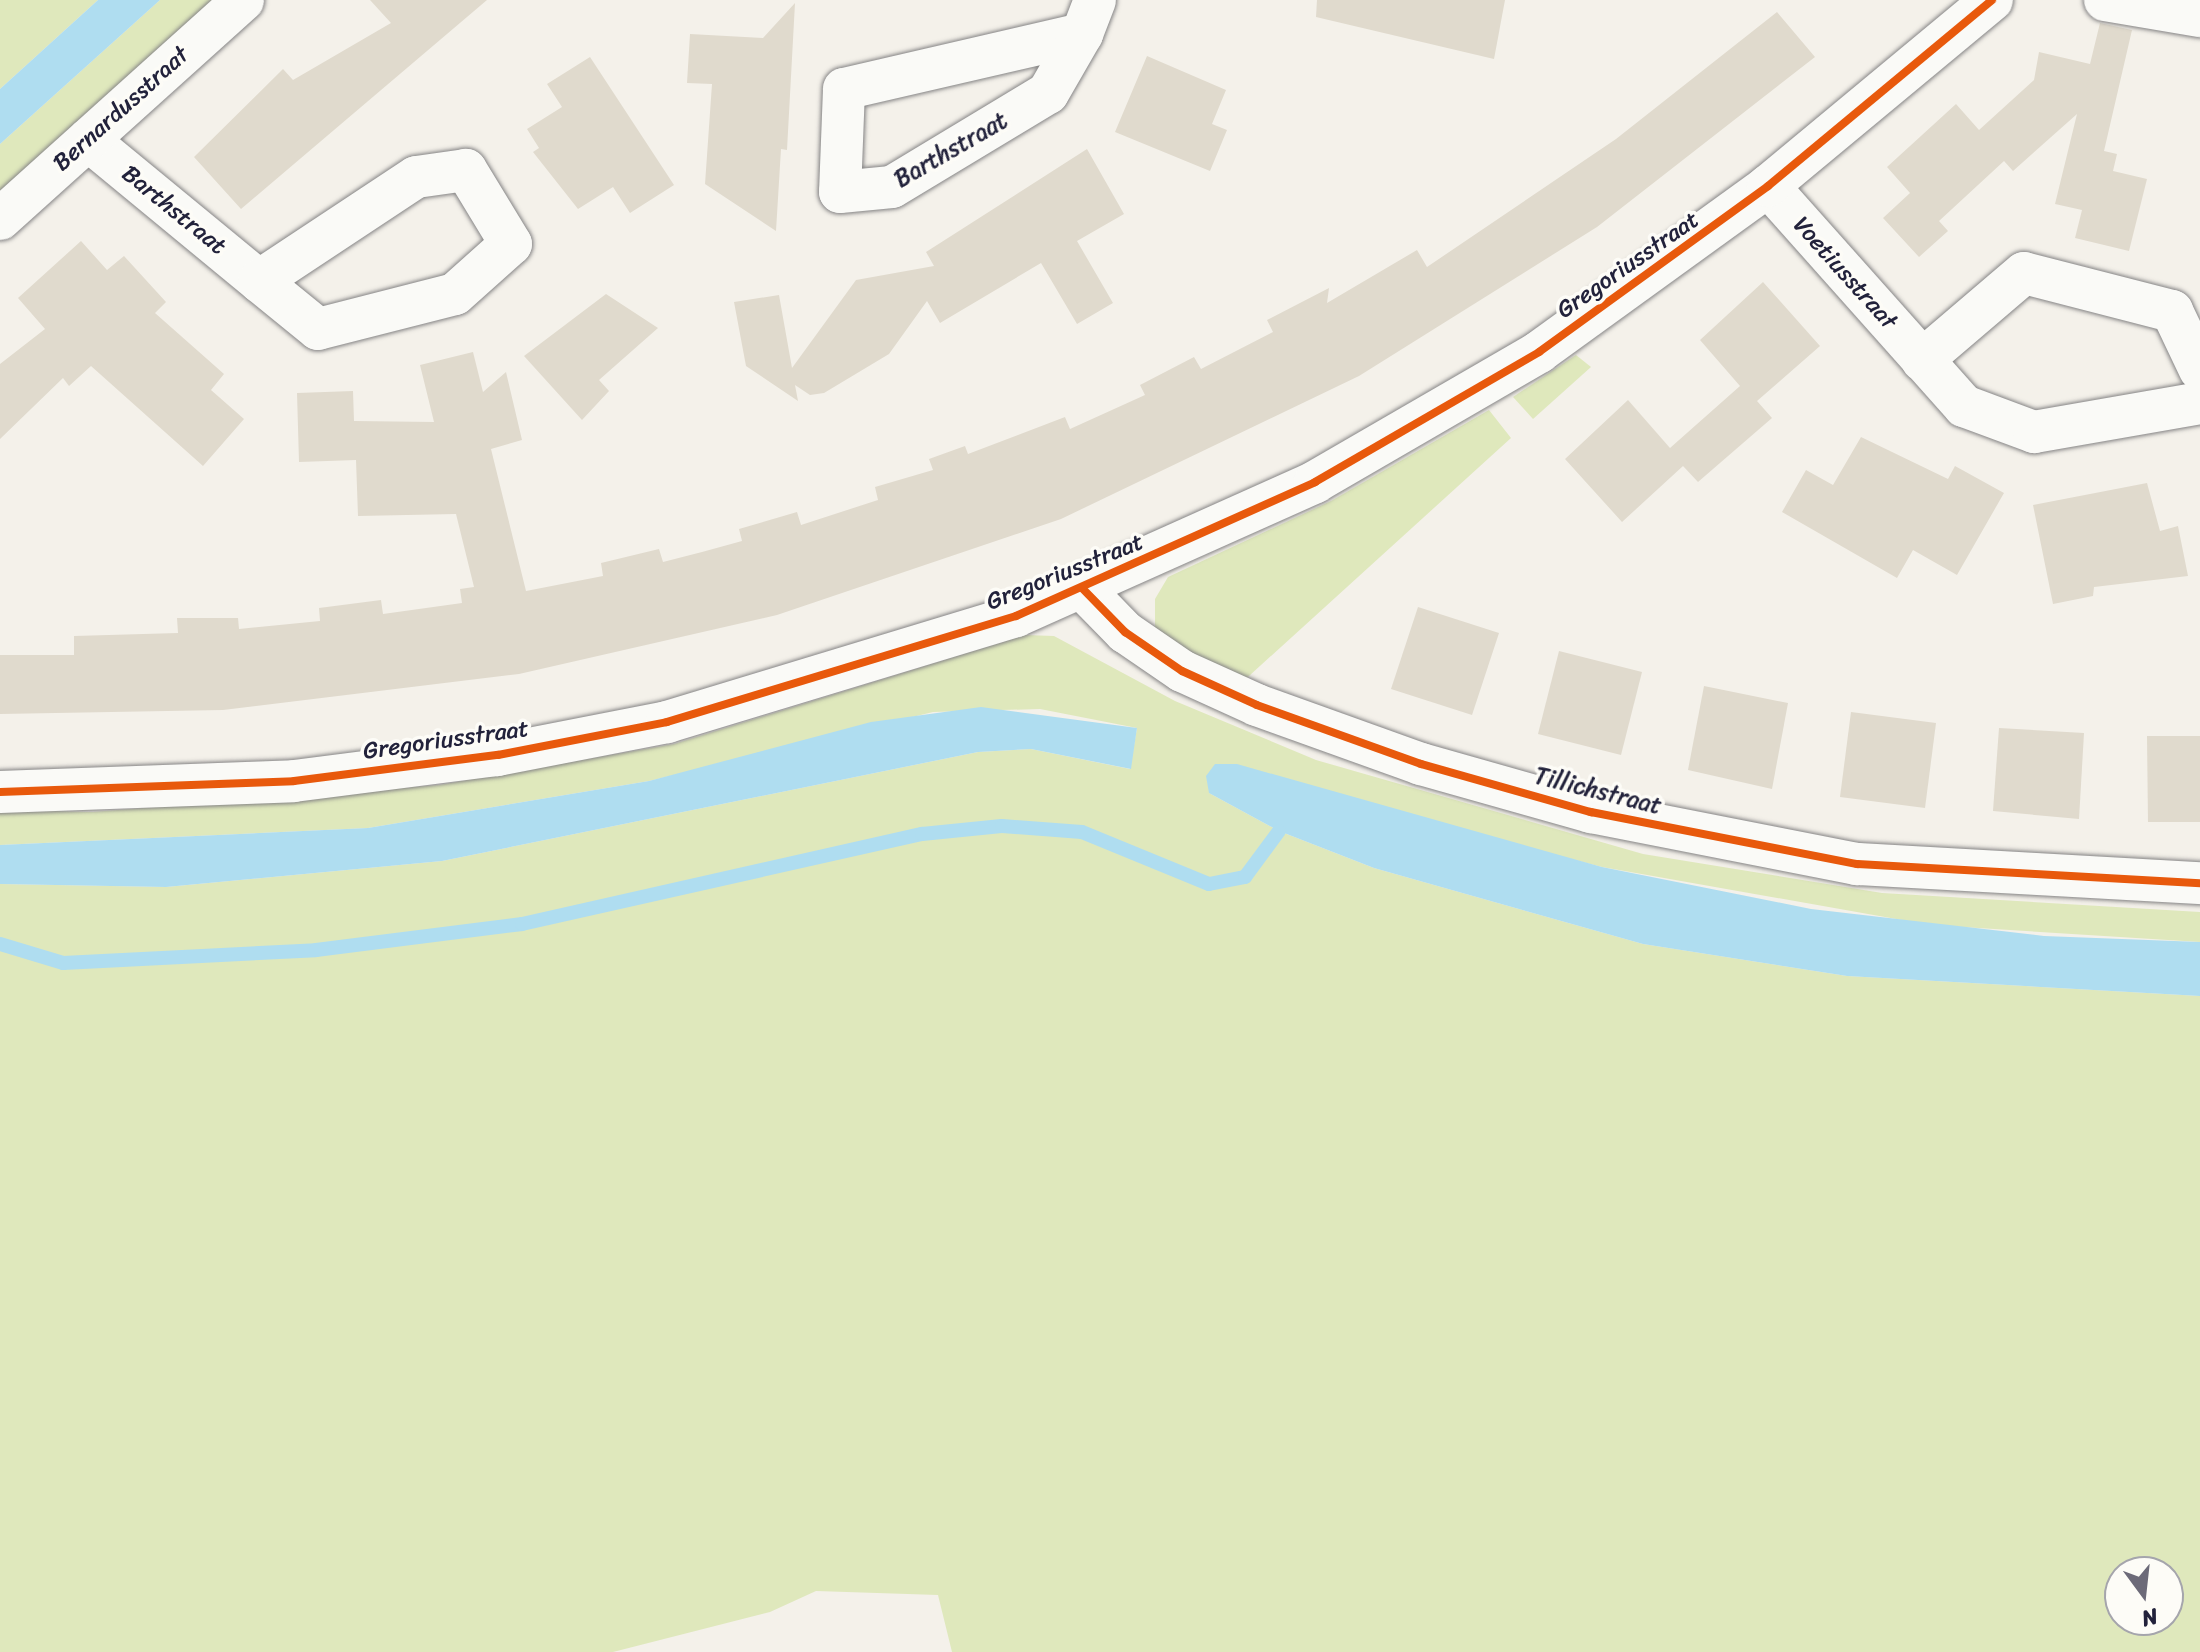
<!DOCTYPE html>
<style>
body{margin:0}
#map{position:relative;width:2200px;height:1652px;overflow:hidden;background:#f4f1ea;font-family:Sriracha,sans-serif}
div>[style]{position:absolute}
.green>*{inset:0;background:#dfe8bc}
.water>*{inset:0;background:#afddf0}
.stream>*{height:14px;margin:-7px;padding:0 7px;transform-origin:7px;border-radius:7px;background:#afddf0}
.building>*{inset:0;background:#e0dacd}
.roads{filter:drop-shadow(0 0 2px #858485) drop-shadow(0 0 2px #858485)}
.minor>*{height:42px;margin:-21px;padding:0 21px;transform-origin:21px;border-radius:21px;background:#fafaf7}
.cycleway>*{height:8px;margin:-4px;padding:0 4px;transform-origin:4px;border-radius:4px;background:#e8590c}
span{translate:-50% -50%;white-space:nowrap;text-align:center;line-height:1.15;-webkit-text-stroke:7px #fdfcf7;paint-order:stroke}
.street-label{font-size:24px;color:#22223b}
.north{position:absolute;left:2104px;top:1556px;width:80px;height:80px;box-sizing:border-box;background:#fdfcf7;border:2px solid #a5a5ac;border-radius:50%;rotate:165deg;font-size:22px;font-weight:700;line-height:32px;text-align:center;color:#22223b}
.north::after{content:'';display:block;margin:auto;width:28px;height:36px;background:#6c6a78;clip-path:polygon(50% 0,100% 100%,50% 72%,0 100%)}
</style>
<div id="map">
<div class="green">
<div style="clip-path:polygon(0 0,98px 0,0 89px)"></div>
<div style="clip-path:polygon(160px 0,214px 0,0 194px,0 144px)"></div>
<div style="clip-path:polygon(1576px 355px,1591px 367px,1533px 419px,1513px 397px)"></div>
<div style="clip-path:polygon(1489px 410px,1511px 438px,1238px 686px,1155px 635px,1155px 599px,1168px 577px,1331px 501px)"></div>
<div style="clip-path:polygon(evenodd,1025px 635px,1054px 636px,1175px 701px,1316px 760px,1643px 854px,1882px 893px,2200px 912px,2200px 942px,1930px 925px,1602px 867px,1429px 822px,1209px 793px,1279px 831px,1374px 868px,1643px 944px,1847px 976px,2200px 996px,2200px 1652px,952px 1652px,938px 1595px,816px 1591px,770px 1612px,613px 1652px,0 1652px,0 884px,166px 887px,442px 861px,978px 752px,1031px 749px,1130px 769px,1137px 728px,1040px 709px,933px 712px,649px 781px,368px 828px,0 845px,0 810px,92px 812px,439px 785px,674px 744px,1025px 635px,2120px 1572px,2168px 1572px,2168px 1620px,2120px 1620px,2120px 1572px)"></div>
</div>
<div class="water">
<div style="clip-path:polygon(98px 0,160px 0,0 144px,0 89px)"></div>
<div style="clip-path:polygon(981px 707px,1137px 728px,1131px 769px,1031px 749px,978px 752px,442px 861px,166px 887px,0 884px,0 845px,368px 828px,649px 781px,871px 722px)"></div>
<div style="clip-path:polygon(1215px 764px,1237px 764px,1602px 867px,1811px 909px,2044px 936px,2200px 942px,2200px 996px,1847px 976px,1643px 944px,1374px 868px,1279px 831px,1209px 793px,1206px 776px)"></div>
</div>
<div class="stream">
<div style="left:0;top:944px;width:66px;rotate:16.8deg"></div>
<div style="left:63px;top:963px;width:253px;rotate:-2.9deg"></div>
<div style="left:316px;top:950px;width:208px;rotate:-7.2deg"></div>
<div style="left:522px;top:924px;width:410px;rotate:-12.7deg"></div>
<div style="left:922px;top:834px;width:80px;rotate:-5.7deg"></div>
<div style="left:1002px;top:826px;width:80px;rotate:4.3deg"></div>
<div style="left:1082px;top:832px;width:137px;rotate:22.3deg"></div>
<div style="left:1209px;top:884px;width:37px;rotate:-11deg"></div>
<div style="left:1245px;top:877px;width:57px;rotate:-53.5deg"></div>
</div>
<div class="building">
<div style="clip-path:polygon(370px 0,487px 0,241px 209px,194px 157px,283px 69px,293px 80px,391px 23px)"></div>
<div style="clip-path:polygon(1317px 0,1505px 0,1494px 59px,1316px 17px)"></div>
<div style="clip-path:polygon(795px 3px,787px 150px,781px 149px,776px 231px,705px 184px,712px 84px,687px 83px,690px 34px,763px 38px)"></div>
<div style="clip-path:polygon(1777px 12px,1815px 57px,1597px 227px,1359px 376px,1061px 519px,777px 615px,519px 674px,223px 710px,0 714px,0 655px,74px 655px,74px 636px,178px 633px,177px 618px,238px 618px,239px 629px,320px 621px,319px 608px,381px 600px,383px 614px,462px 603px,460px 589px,474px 587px,456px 514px,358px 516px,356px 460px,299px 462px,297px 393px,353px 391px,354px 421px,434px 422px,420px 365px,473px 352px,483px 392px,506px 372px,522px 440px,491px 449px,526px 591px,603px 576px,601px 563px,659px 549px,663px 562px,702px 552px,742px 541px,739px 529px,797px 512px,801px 525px,878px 500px,875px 487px,933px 470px,929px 459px,965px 446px,968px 454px,1065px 417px,1070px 429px,1145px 395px,1140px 385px,1194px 357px,1201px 369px,1273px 332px,1267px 320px,1329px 288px,1327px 303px,1417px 250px,1427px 267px,1616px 139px)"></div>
<div style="clip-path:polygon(2100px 23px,2132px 30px,2104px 151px,2117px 154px,2113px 171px,2147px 179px,2129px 251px,2075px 238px,2082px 210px,2055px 204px,2077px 114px,2013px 171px,2004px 161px,1939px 221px,1948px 231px,1919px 257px,1883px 218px,1910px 193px,1887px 167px,1956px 104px,1979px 130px,2034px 80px,2039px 52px,2090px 64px)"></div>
<div style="clip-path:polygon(1147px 56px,1226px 90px,1212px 124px,1227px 130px,1210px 171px,1115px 132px)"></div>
<div style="clip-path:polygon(590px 57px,674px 185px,630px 213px,613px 187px,578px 209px,533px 152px,539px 148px,527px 129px,562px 107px,547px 84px)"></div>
<div style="clip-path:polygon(1087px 149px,1124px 214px,1077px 241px,1113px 303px,1077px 324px,1041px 263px,940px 323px,927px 301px,889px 354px,824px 393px,810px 395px,795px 385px,798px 401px,746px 366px,734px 302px,779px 295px,792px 368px,856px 280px,934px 266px,926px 252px)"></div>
<div style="clip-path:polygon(81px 241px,107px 270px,124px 256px,166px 302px,155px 313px,224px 374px,211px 390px,244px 419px,203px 466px,91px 366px,69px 386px,63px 378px,0 439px,0 364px,45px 329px,18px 298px)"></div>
<div style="clip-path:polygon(1763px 282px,1820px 346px,1757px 401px,1772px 418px,1698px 482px,1683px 466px,1622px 522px,1565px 459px,1628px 400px,1670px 448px,1740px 386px,1700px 340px)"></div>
<div style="clip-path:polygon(606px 294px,658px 328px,599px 380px,609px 391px,582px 420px,524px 356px)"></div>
<div style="clip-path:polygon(1861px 437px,1948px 479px,1955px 466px,2004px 493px,1957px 575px,1913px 550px,1897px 578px,1782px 512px,1806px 470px,1833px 485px)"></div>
<div style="clip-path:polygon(2147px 483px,2160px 531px,2178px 526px,2188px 576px,2094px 587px,2093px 596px,2053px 604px,2033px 505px)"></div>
<div style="clip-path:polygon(1418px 607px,1499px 633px,1472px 715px,1391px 689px)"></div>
<div style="clip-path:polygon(1559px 651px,1642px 672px,1621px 755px,1538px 734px)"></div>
<div style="clip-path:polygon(1704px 686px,1788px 703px,1772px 789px,1688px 770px)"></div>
<div style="clip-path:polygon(1851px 712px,1936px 723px,1925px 808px,1840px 797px)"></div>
<div style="clip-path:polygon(1999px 728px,2084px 733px,2079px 819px,1993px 811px)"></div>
<div style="clip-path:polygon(2147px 736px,2200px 736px,2200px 822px,2148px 822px)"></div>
</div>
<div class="roads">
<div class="minor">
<div style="left:2105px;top:0;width:96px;rotate:9.6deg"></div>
<div style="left:1082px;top:34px;width:244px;rotate:167deg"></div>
<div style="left:844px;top:89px;width:103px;rotate:92.2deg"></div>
<div style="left:840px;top:192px;width:52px;rotate:-5.5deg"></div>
<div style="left:892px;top:187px;width:182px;rotate:-31.1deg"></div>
<div style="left:1048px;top:93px;width:68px;rotate:-60deg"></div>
<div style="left:1082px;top:34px;width:36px;rotate:-69deg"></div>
<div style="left:88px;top:140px;width:222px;rotate:39.5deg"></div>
<div style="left:259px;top:281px;width:76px;rotate:39.1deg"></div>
<div style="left:318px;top:329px;width:141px;rotate:-14.3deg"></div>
<div style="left:455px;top:294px;width:75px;rotate:-41.8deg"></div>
<div style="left:511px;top:244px;width:87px;rotate:-121.3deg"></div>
<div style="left:466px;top:170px;width:50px;rotate:172deg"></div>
<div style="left:416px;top:177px;width:188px;rotate:146.5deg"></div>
<div style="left:1768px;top:186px;width:295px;rotate:48.3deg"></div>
<div style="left:1964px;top:406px;width:75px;rotate:20.4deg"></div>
<div style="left:2034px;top:432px;width:169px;rotate:-9.9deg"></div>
<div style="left:0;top:219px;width:327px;rotate:-42deg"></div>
<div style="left:1922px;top:360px;width:134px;rotate:-40.5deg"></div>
<div style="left:2024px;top:273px;width:153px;rotate:14.4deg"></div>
<div style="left:2172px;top:311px;width:65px;rotate:64.6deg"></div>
<div style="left:1082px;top:588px;width:62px;rotate:45.7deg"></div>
<div style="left:1125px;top:632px;width:69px;rotate:34.4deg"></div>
<div style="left:1182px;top:671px;width:82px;rotate:24.4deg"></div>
<div style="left:1257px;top:705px;width:174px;rotate:19.8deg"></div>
<div style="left:1421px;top:764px;width:177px;rotate:15.8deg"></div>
<div style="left:1591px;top:812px;width:271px;rotate:11.1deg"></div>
<div style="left:1857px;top:864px;width:344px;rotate:3.2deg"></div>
<div style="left:0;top:792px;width:294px;rotate:-2.1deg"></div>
<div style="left:294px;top:781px;width:206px;rotate:-7.3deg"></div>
<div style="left:498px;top:755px;width:172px;rotate:-11deg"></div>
<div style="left:667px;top:722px;width:365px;rotate:-16.9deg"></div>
<div style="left:1016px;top:616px;width:328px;rotate:-24.1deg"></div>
<div style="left:1315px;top:482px;width:259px;rotate:-30.1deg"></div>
<div style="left:1539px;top:352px;width:283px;rotate:-35.9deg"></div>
<div style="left:1768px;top:186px;width:291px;rotate:-39.7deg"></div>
</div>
</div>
<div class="cycleway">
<div style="left:1082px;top:588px;width:62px;rotate:45.7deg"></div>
<div style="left:1125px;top:632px;width:69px;rotate:34.4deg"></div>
<div style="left:1182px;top:671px;width:82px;rotate:24.4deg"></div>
<div style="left:1257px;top:705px;width:174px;rotate:19.8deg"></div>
<div style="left:1421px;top:764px;width:177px;rotate:15.8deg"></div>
<div style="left:1591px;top:812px;width:271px;rotate:11.1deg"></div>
<div style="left:1857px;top:864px;width:344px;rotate:3.2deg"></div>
<div style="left:0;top:792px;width:294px;rotate:-2.1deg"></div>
<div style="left:294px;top:781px;width:206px;rotate:-7.3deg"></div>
<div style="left:498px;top:755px;width:172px;rotate:-11deg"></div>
<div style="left:667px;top:722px;width:365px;rotate:-16.9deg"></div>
<div style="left:1016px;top:616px;width:328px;rotate:-24.1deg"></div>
<div style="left:1315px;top:482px;width:259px;rotate:-30.1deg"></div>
<div style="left:1539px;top:352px;width:283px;rotate:-35.9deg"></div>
<div style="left:1768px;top:186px;width:291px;rotate:-39.7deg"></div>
</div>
<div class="street-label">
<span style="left:121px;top:109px;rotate:-42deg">Bernardusstraat</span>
<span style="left:951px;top:150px;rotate:-30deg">Barthstraat</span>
<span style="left:174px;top:210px;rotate:39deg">Barthstraat</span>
<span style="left:1628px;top:265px;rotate:-35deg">Gregoriusstraat</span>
<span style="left:1845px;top:273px;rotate:48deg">Voetiusstraat</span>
<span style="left:1065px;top:572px;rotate:-22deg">Gregoriusstraat</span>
<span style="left:446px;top:740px;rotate:-8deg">Gregoriusstraat</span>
<span style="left:1598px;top:791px;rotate:14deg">Tillichstraat</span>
</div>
<div class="north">N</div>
</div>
